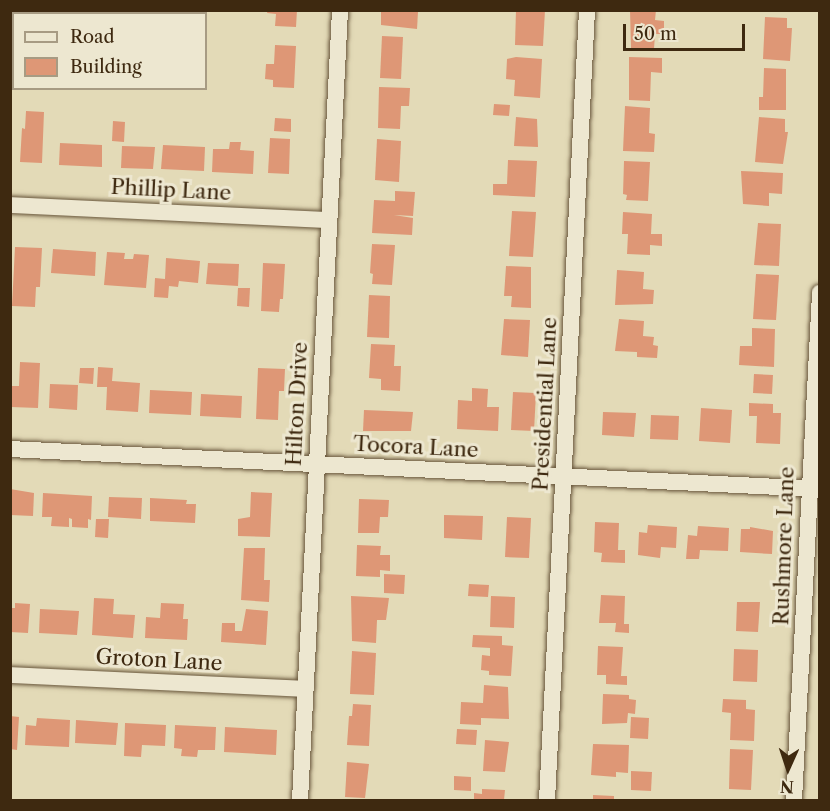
<!DOCTYPE html>
<style>
body{margin:0}
#map{position:relative;width:830px;height:811px;overflow:hidden;background:#e3dab7;font-family:"Libre Caslon Text",serif}
div>[style]{position:absolute}
.building>*{inset:0;background:#de9776}
.roads{filter:drop-shadow(0 0 2px #67553a) drop-shadow(0 0 2px #67553a)}
.minor>*{height:16px;margin:-8px;padding:0 8px;transform-origin:8px;border-radius:8px;background:#ede7d0}
span{translate:-50% -50%;white-space:nowrap;text-align:center;line-height:1.15;-webkit-text-stroke:6px #ede7d0;paint-order:stroke}
.street-label{font-size:21px;color:#3e2910}
.frame{position:absolute;inset:0;border:12px solid #3e2910;pointer-events:none}
.legend{position:absolute;left:12px;top:12px;width:195px;height:78px;box-sizing:border-box;background:#ede7d0;border:2px solid #a79b83;margin:0;padding:8px 10px;list-style:none;font-size:18px;color:#3e2910}
.legend li{display:flex;align-items:center;gap:12px;height:30px}
.legend b{width:30px;border:2px solid #a79b83}
.north{position:absolute;left:758px;top:739px;width:60px;height:60px;-webkit-text-stroke:4px #ede7d0;paint-order:stroke;rotate:183deg;font-size:16px;font-weight:700;line-height:24px;text-align:center;color:#3e2910}
.north::after{content:'';display:block;margin:auto;width:21px;height:27px;background:#3e2910;clip-path:polygon(50% 0,100% 100%,50% 72%,0 100%)}
.scale{position:absolute;left:623px;top:24px;width:122px;height:27px;box-sizing:border-box;border:3px solid #3e2910;border-top:0;padding-left:8px;font-size:18px;line-height:21px;white-space:nowrap;color:#3e2910;-webkit-text-stroke:4px #ede7d0;paint-order:stroke}
</style>
<div id="map">
<div class="building">
<div style="clip-path:polygon(23px 10px,54px 10px,54px 14px,23px 14px)"></div>
<div style="clip-path:polygon(66px 10px,107px 10px,107px 14px,66px 14px)"></div>
<div style="clip-path:polygon(127px 10px,158px 10px,158px 14px,127px 14px)"></div>
<div style="clip-path:polygon(268px 10px,297px 10px,296px 27px,275px 26px,276px 14px,267px 13px)"></div>
<div style="clip-path:polygon(381px 10px,418px 12px,417px 29px,381px 25px)"></div>
<div style="clip-path:polygon(516px 10px,545px 10px,543px 46px,515px 45px)"></div>
<div style="clip-path:polygon(630px 10px,656px 10px,655px 20px,664px 21px,664px 34px,655px 34px,654px 49px,631px 48px)"></div>
<div style="clip-path:polygon(765px 17px,787px 18px,787px 28px,792px 28px,790px 61px,763px 59px)"></div>
<div style="clip-path:polygon(382px 36px,403px 37px,401px 79px,380px 78px)"></div>
<div style="clip-path:polygon(275px 45px,296px 46px,294px 88px,273px 87px,273px 80px,265px 79px,266px 64px,274px 64px)"></div>
<div style="clip-path:polygon(516px 57px,542px 59px,540px 98px,514px 96px,515px 80px,506px 79px,507px 59px)"></div>
<div style="clip-path:polygon(629px 57px,662px 58px,662px 73px,651px 72px,650px 101px,629px 100px)"></div>
<div style="clip-path:polygon(764px 68px,786px 69px,786px 110px,759px 110px,759px 97px,763px 97px)"></div>
<div style="clip-path:polygon(379px 87px,410px 88px,409px 106px,401px 106px,400px 129px,378px 128px)"></div>
<div style="clip-path:polygon(494px 104px,510px 105px,509px 116px,493px 115px)"></div>
<div style="clip-path:polygon(625px 106px,650px 108px,649px 133px,655px 134px,654px 152px,623px 151px)"></div>
<div style="clip-path:polygon(26px 111px,44px 112px,42px 163px,20px 162px,22px 128px,25px 129px)"></div>
<div style="clip-path:polygon(516px 117px,537px 119px,538px 147px,514px 146px)"></div>
<div style="clip-path:polygon(759px 117px,785px 119px,785px 132px,788px 132px,783px 164px,755px 162px)"></div>
<div style="clip-path:polygon(275px 118px,291px 119px,291px 132px,274px 131px)"></div>
<div style="clip-path:polygon(113px 121px,125px 122px,124px 142px,112px 141px)"></div>
<div style="clip-path:polygon(270px 138px,290px 139px,289px 174px,268px 173px)"></div>
<div style="clip-path:polygon(377px 139px,401px 141px,399px 182px,375px 180px)"></div>
<div style="clip-path:polygon(230px 142px,241px 142px,240px 150px,254px 151px,253px 174px,212px 172px,213px 149px,229px 149px)"></div>
<div style="clip-path:polygon(60px 143px,102px 145px,102px 167px,59px 165px)"></div>
<div style="clip-path:polygon(163px 145px,205px 147px,204px 171px,161px 169px)"></div>
<div style="clip-path:polygon(122px 146px,155px 147px,153px 169px,121px 168px)"></div>
<div style="clip-path:polygon(508px 160px,537px 161px,535px 197px,493px 195px,493px 184px,507px 184px)"></div>
<div style="clip-path:polygon(624px 161px,650px 162px,648px 201px,626px 200px,627px 195px,623px 194px)"></div>
<div style="clip-path:polygon(741px 171px,783px 173px,782px 194px,769px 193px,769px 206px,743px 204px)"></div>
<div style="clip-path:polygon(395px 191px,415px 192px,413px 216px,394px 215px,413px 218px,412px 235px,372px 233px,374px 200px,395px 201px)"></div>
<div style="clip-path:polygon(512px 211px,536px 212px,533px 257px,509px 256px)"></div>
<div style="clip-path:polygon(623px 212px,652px 214px,651px 234px,662px 234px,662px 246px,650px 245px,650px 255px,627px 254px,628px 234px,622px 234px)"></div>
<div style="clip-path:polygon(758px 223px,781px 224px,779px 266px,754px 265px)"></div>
<div style="clip-path:polygon(372px 244px,395px 245px,392px 285px,372px 284px,373px 274px,370px 273px)"></div>
<div style="clip-path:polygon(15px 247px,42px 248px,40px 287px,36px 287px,35px 307px,12px 306px)"></div>
<div style="clip-path:polygon(53px 249px,96px 252px,95px 276px,51px 273px)"></div>
<div style="clip-path:polygon(107px 252px,125px 253px,124px 259px,133px 259px,134px 254px,149px 255px,146px 288px,104px 285px)"></div>
<div style="clip-path:polygon(166px 258px,200px 261px,198px 283px,179px 281px,178px 287px,169px 286px,168px 298px,154px 297px,155px 278px,165px 279px)"></div>
<div style="clip-path:polygon(208px 263px,239px 264px,238px 286px,206px 284px)"></div>
<div style="clip-path:polygon(263px 263px,285px 264px,283px 299px,280px 299px,279px 312px,261px 311px)"></div>
<div style="clip-path:polygon(506px 266px,531px 267px,531px 308px,511px 307px,512px 296px,504px 296px)"></div>
<div style="clip-path:polygon(617px 270px,644px 272px,643px 289px,654px 290px,653px 304px,615px 305px)"></div>
<div style="clip-path:polygon(756px 274px,779px 275px,776px 320px,753px 319px)"></div>
<div style="clip-path:polygon(238px 288px,250px 288px,249px 307px,237px 306px)"></div>
<div style="clip-path:polygon(369px 295px,390px 296px,389px 338px,367px 337px)"></div>
<div style="clip-path:polygon(504px 319px,530px 320px,528px 357px,501px 355px)"></div>
<div style="clip-path:polygon(619px 319px,644px 321px,643px 336px,654px 337px,653px 345px,658px 346px,657px 358px,637px 357px,637px 352px,615px 351px)"></div>
<div style="clip-path:polygon(752px 328px,775px 329px,774px 367px,739px 365px,740px 346px,752px 346px)"></div>
<div style="clip-path:polygon(371px 344px,395px 345px,394px 366px,401px 366px,400px 391px,381px 390px,381px 379px,369px 378px)"></div>
<div style="clip-path:polygon(20px 362px,40px 363px,38px 408px,11px 407px,12px 386px,19px 386px)"></div>
<div style="clip-path:polygon(98px 367px,113px 368px,112px 381px,140px 383px,138px 412px,106px 410px,107px 387px,97px 387px)"></div>
<div style="clip-path:polygon(80px 368px,94px 368px,93px 384px,79px 383px)"></div>
<div style="clip-path:polygon(258px 368px,285px 369px,284px 391px,279px 391px,278px 420px,256px 419px)"></div>
<div style="clip-path:polygon(754px 374px,773px 375px,772px 394px,753px 393px)"></div>
<div style="clip-path:polygon(50px 384px,78px 385px,77px 410px,49px 408px)"></div>
<div style="clip-path:polygon(472px 388px,488px 389px,487px 407px,499px 407px,498px 431px,457px 429px,458px 400px,472px 401px)"></div>
<div style="clip-path:polygon(150px 390px,192px 392px,191px 415px,149px 413px)"></div>
<div style="clip-path:polygon(513px 392px,536px 393px,534px 431px,511px 430px)"></div>
<div style="clip-path:polygon(201px 394px,242px 396px,241px 418px,200px 416px)"></div>
<div style="clip-path:polygon(749px 403px,773px 404px,773px 413px,781px 413px,780px 444px,756px 443px,757px 416px,749px 416px)"></div>
<div style="clip-path:polygon(701px 408px,732px 410px,730px 443px,699px 441px)"></div>
<div style="clip-path:polygon(364px 410px,413px 412px,411px 431px,363px 431px)"></div>
<div style="clip-path:polygon(603px 412px,636px 413px,634px 437px,602px 435px)"></div>
<div style="clip-path:polygon(651px 415px,679px 416px,678px 440px,650px 439px)"></div>
<div style="clip-path:polygon(10px 489px,34px 493px,33px 516px,10px 515px)"></div>
<div style="clip-path:polygon(251px 492px,272px 493px,270px 537px,238px 536px,238px 519px,250px 517px)"></div>
<div style="clip-path:polygon(43px 493px,92px 496px,91px 520px,88px 519px,88px 528px,72px 527px,72px 519px,69px 518px,69px 527px,51px 526px,52px 517px,42px 517px)"></div>
<div style="clip-path:polygon(109px 497px,142px 498px,141px 519px,108px 517px)"></div>
<div style="clip-path:polygon(150px 498px,187px 500px,186px 504px,196px 504px,195px 523px,150px 521px)"></div>
<div style="clip-path:polygon(359px 499px,389px 500px,388px 517px,380px 517px,379px 533px,358px 533px)"></div>
<div style="clip-path:polygon(444px 515px,483px 516px,482px 540px,444px 538px)"></div>
<div style="clip-path:polygon(507px 517px,531px 518px,529px 558px,505px 557px)"></div>
<div style="clip-path:polygon(96px 519px,109px 519px,108px 538px,95px 537px)"></div>
<div style="clip-path:polygon(595px 522px,619px 523px,618px 550px,625px 550px,625px 563px,601px 562px,602px 553px,594px 552px)"></div>
<div style="clip-path:polygon(648px 525px,677px 527px,676px 548px,661px 547px,660px 558px,638px 555px,639px 532px,647px 533px)"></div>
<div style="clip-path:polygon(698px 526px,729px 528px,728px 551px,700px 550px,699px 559px,686px 559px,688px 535px,697px 536px)"></div>
<div style="clip-path:polygon(750px 527px,773px 531px,772px 554px,740px 552px,741px 529px,750px 529px)"></div>
<div style="clip-path:polygon(357px 545px,381px 546px,380px 555px,390px 555px,390px 571px,380px 570px,380px 577px,356px 576px)"></div>
<div style="clip-path:polygon(244px 548px,265px 548px,264px 580px,270px 580px,269px 602px,241px 600px)"></div>
<div style="clip-path:polygon(384px 574px,405px 575px,404px 594px,384px 593px)"></div>
<div style="clip-path:polygon(469px 584px,489px 585px,488px 597px,468px 596px)"></div>
<div style="clip-path:polygon(601px 595px,625px 596px,624px 624px,629px 624px,629px 633px,615px 632px,616px 623px,599px 623px)"></div>
<div style="clip-path:polygon(351px 596px,389px 598px,386px 620px,377px 620px,376px 643px,352px 641px)"></div>
<div style="clip-path:polygon(491px 596px,515px 597px,514px 628px,490px 627px)"></div>
<div style="clip-path:polygon(94px 598px,114px 599px,113px 614px,135px 615px,133px 638px,92px 635px)"></div>
<div style="clip-path:polygon(737px 602px,760px 602px,758px 632px,736px 631px)"></div>
<div style="clip-path:polygon(15px 603px,30px 604px,28px 633px,10px 632px,10px 608px,15px 608px)"></div>
<div style="clip-path:polygon(161px 603px,184px 604px,183px 619px,188px 619px,187px 640px,145px 638px,146px 617px,160px 618px)"></div>
<div style="clip-path:polygon(40px 609px,79px 611px,77px 635px,39px 633px)"></div>
<div style="clip-path:polygon(246px 609px,268px 611px,266px 645px,221px 642px,222px 623px,235px 623px,235px 631px,242px 631px)"></div>
<div style="clip-path:polygon(473px 635px,502px 636px,502px 645px,513px 646px,511px 676px,489px 675px,489px 671px,481px 670px,482px 655px,490px 656px,490px 648px,472px 647px)"></div>
<div style="clip-path:polygon(598px 646px,623px 647px,621px 676px,627px 676px,627px 685px,606px 684px,606px 675px,597px 675px)"></div>
<div style="clip-path:polygon(734px 649px,758px 650px,757px 682px,733px 681px)"></div>
<div style="clip-path:polygon(352px 651px,376px 653px,374px 695px,350px 694px)"></div>
<div style="clip-path:polygon(484px 685px,508px 687px,509px 719px,481px 718px,481px 725px,460px 724px,461px 702px,483px 703px)"></div>
<div style="clip-path:polygon(603px 694px,629px 695px,629px 699px,636px 700px,635px 714px,628px 713px,627px 723px,602px 724px)"></div>
<div style="clip-path:polygon(723px 699px,746px 700px,746px 709px,755px 710px,754px 741px,730px 740px,731px 713px,722px 712px)"></div>
<div style="clip-path:polygon(353px 704px,371px 705px,369px 746px,347px 745px,349px 716px,352px 716px)"></div>
<div style="clip-path:polygon(10px 716px,19px 717px,17px 750px,10px 749px)"></div>
<div style="clip-path:polygon(631px 717px,649px 718px,648px 739px,630px 738px)"></div>
<div style="clip-path:polygon(37px 718px,70px 720px,69px 747px,25px 745px,26px 725px,36px 726px)"></div>
<div style="clip-path:polygon(76px 720px,118px 723px,116px 745px,75px 743px)"></div>
<div style="clip-path:polygon(125px 723px,166px 725px,165px 746px,142px 745px,141px 757px,124px 756px)"></div>
<div style="clip-path:polygon(175px 725px,216px 727px,215px 750px,198px 750px,197px 757px,181px 756px,182px 749px,174px 748px)"></div>
<div style="clip-path:polygon(225px 727px,277px 730px,276px 755px,224px 752px)"></div>
<div style="clip-path:polygon(457px 729px,477px 730px,476px 745px,456px 744px)"></div>
<div style="clip-path:polygon(485px 740px,509px 742px,505px 772px,483px 771px)"></div>
<div style="clip-path:polygon(593px 744px,629px 745px,628px 773px,616px 772px,616px 777px,591px 775px)"></div>
<div style="clip-path:polygon(730px 749px,753px 750px,751px 790px,729px 789px)"></div>
<div style="clip-path:polygon(347px 762px,369px 764px,365px 798px,345px 797px)"></div>
<div style="clip-path:polygon(631px 771px,652px 772px,651px 791px,631px 790px)"></div>
<div style="clip-path:polygon(454px 776px,471px 777px,471px 791px,454px 790px)"></div>
<div style="clip-path:polygon(482px 789px,505px 790px,504px 800px,474px 800px,474px 793px,482px 794px)"></div>
<div style="clip-path:polygon(593px 795px,614px 796px,614px 800px,593px 800px)"></div>
</div>
<div class="roads">
<div class="minor">
<div style="left:10px;top:205px;width:319px;rotate:2.7deg"></div>
<div style="left:10px;top:449px;width:811px;rotate:2.83deg"></div>
<div style="left:10px;top:675px;width:295px;rotate:2.7deg"></div>
<div style="left:300px;top:800px;width:791px;rotate:-87.1deg"></div>
<div style="left:547px;top:800px;width:791px;rotate:-87.1deg"></div>
<div style="left:794px;top:800px;width:508px;rotate:-87.06deg"></div>
</div>
</div>
<div class="street-label">
<span style="left:171px;top:190px;rotate:3deg">Phillip Lane</span>
<span style="left:297px;top:404px;rotate:-87deg">Hilton Drive</span>
<span style="left:545px;top:404px;rotate:-87deg">Presidential Lane</span>
<span style="left:416px;top:447px;rotate:3deg">Tocora Lane</span>
<span style="left:784px;top:546px;rotate:-88deg">Rushmore Lane</span>
<span style="left:159px;top:660px;rotate:3deg">Groton Lane</span>
</div>
<div class="frame"></div>
<ul class="legend">
<li><b style="height:8px;background:#ede7d0"></b>Road</li>
<li><b style="height:16px;background:#de9776"></b>Building</li>
</ul>
<div class="north">N</div>
<div class="scale">50 m</div>
</div>
